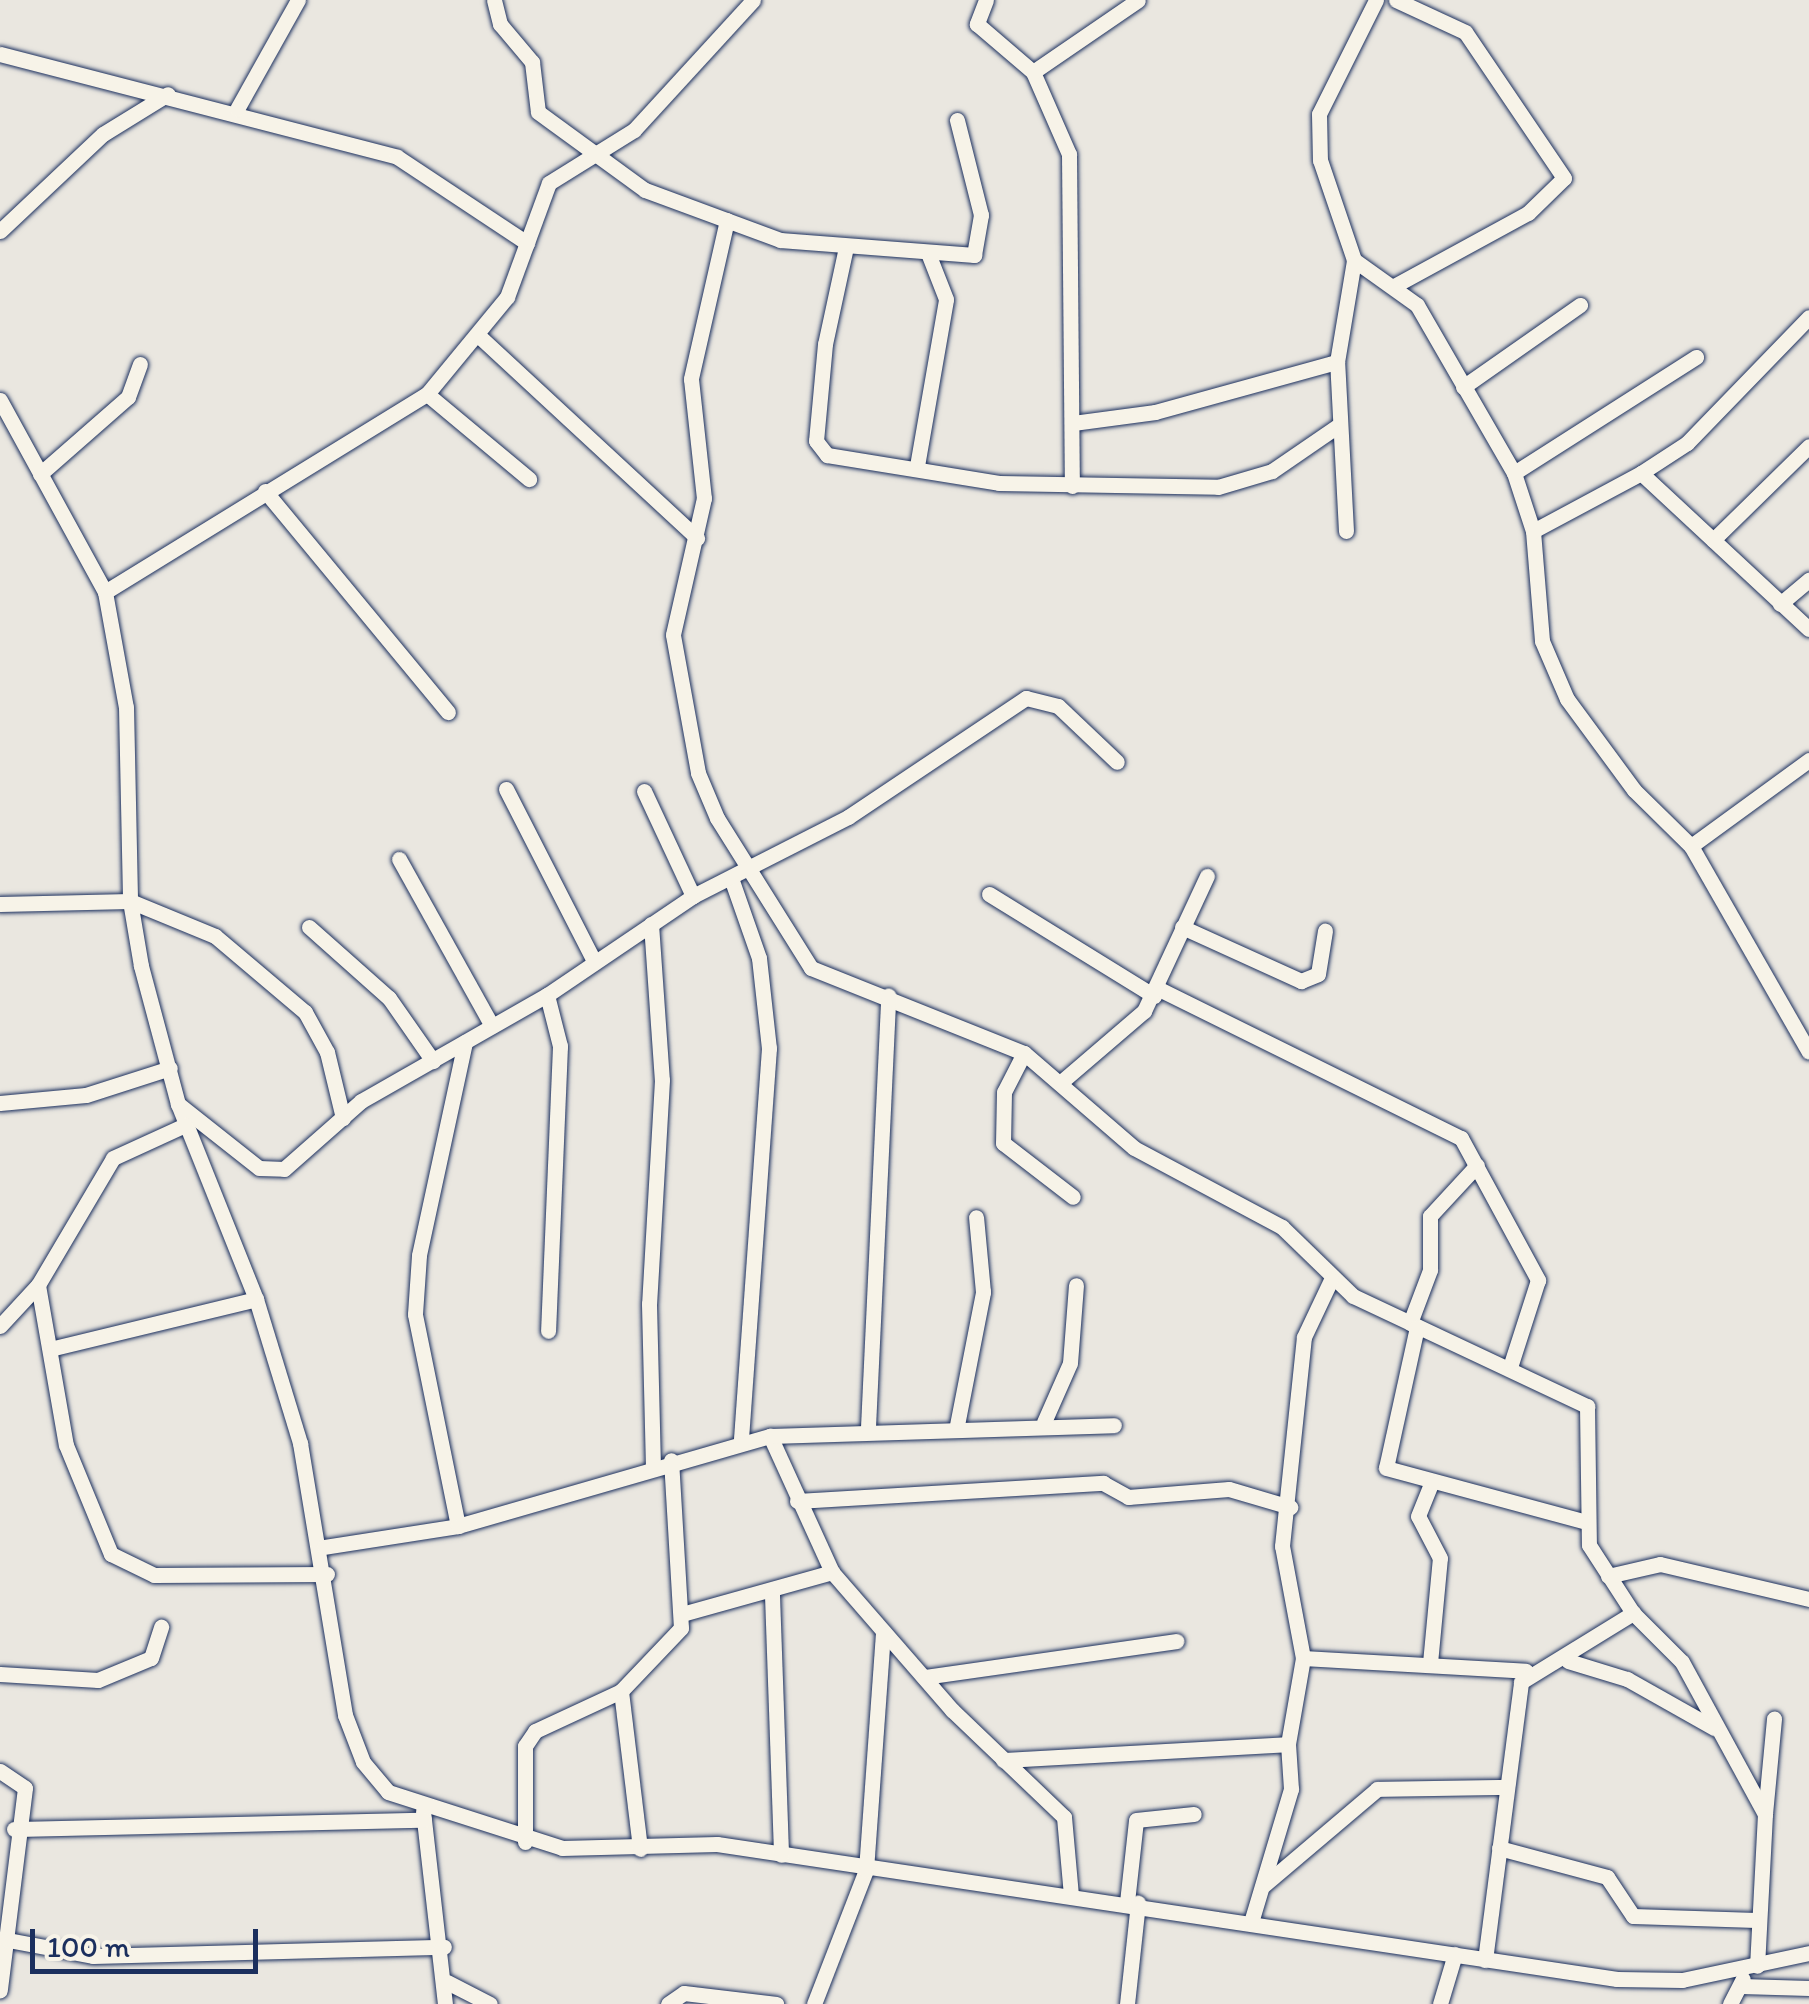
<!DOCTYPE html>
<style>
body{margin:0}
#map{position:relative;width:1809px;height:2004px;overflow:hidden;background:#eae7e0;font-family:Itim,sans-serif}
div>[style]{position:absolute}
.roads{filter:drop-shadow(0 0 2px #1b2f5e) drop-shadow(0 0 2px #1b2f5e)}
.minor>*{height:15px;margin:-7.5px;padding:0 7.5px;transform-origin:7.5px;border-radius:7.5px;background:#f7f3e8}
span{translate:-50% -50%;white-space:nowrap;text-align:center;line-height:1.15;-webkit-text-stroke:9px #f7f3e8;paint-order:stroke}
.scale{position:absolute;left:30px;top:1929px;width:228px;height:45px;box-sizing:border-box;border:5px solid #1b2f5e;border-top:0;padding-left:12px;font-size:30px;line-height:35px;white-space:nowrap;color:#1b2f5e;-webkit-text-stroke:8px #f7f3e8;paint-order:stroke}
</style>
<div id="map">
<div class="roads">
<div class="minor">
<div style="left:494px;top:0;width:25px;rotate:76deg"></div>
<div style="left:500px;top:24px;width:50px;rotate:49.9deg"></div>
<div style="left:532px;top:62px;width:50px;rotate:83.2deg"></div>
<div style="left:538px;top:112px;width:132px;rotate:36.1deg"></div>
<div style="left:645px;top:190px;width:144px;rotate:20.3deg"></div>
<div style="left:780px;top:240px;width:195px;rotate:4.4deg"></div>
<div style="left:974px;top:255px;width:41px;rotate:-80.1deg"></div>
<div style="left:981px;top:215px;width:98px;rotate:-104.2deg"></div>
<div style="left:986px;top:0;width:26px;rotate:111deg"></div>
<div style="left:977px;top:24px;width:74px;rotate:40.6deg"></div>
<div style="left:1033px;top:72px;width:90px;rotate:66.3deg"></div>
<div style="left:1069px;top:154px;width:332px;rotate:89.5deg"></div>
<div style="left:1376px;top:0;width:127px;rotate:116.6deg"></div>
<div style="left:1319px;top:114px;width:46px;rotate:88.8deg"></div>
<div style="left:1320px;top:160px;width:106px;rotate:71.2deg"></div>
<div style="left:1354px;top:260px;width:77px;rotate:35.5deg"></div>
<div style="left:1417px;top:305px;width:194px;rotate:60deg"></div>
<div style="left:1514px;top:473px;width:61px;rotate:71.9deg"></div>
<div style="left:1533px;top:531px;width:110px;rotate:85.3deg"></div>
<div style="left:1542px;top:641px;width:63px;rotate:66.7deg"></div>
<div style="left:1567px;top:699px;width:113px;rotate:53.6deg"></div>
<div style="left:1634px;top:790px;width:80px;rotate:44.5deg"></div>
<div style="left:1691px;top:846px;width:146px;rotate:-36.1deg"></div>
<div style="left:0;top:54px;width:410px;rotate:14.5deg"></div>
<div style="left:397px;top:157px;width:156px;rotate:33.5deg"></div>
<div style="left:1033px;top:72px;width:127px;rotate:-34.4deg"></div>
<div style="left:237px;top:109px;width:125px;rotate:-60.8deg"></div>
<div style="left:727px;top:220px;width:163px;rotate:102.8deg"></div>
<div style="left:691px;top:379px;width:120px;rotate:83.8deg"></div>
<div style="left:704px;top:498px;width:140px;rotate:102.8deg"></div>
<div style="left:673px;top:635px;width:140px;rotate:79.7deg"></div>
<div style="left:698px;top:773px;width:49px;rotate:67.1deg"></div>
<div style="left:717px;top:818px;width:177px;rotate:57.9deg"></div>
<div style="left:811px;top:968px;width:229px;rotate:21.8deg"></div>
<div style="left:1024px;top:1053px;width:145px;rotate:40.8deg"></div>
<div style="left:1134px;top:1148px;width:168px;rotate:28.1deg"></div>
<div style="left:1282px;top:1227px;width:99px;rotate:44.2deg"></div>
<div style="left:1353px;top:1296px;width:259px;rotate:25.2deg"></div>
<div style="left:1587px;top:1406px;width:139px;rotate:89.2deg"></div>
<div style="left:1589px;top:1545px;width:81px;rotate:57.1deg"></div>
<div style="left:1633px;top:1613px;width:69px;rotate:45deg"></div>
<div style="left:1682px;top:1662px;width:173px;rotate:61.4deg"></div>
<div style="left:1765px;top:1814px;width:152px;rotate:93deg"></div>
<div style="left:0;top:231px;width:141px;rotate:-43.3deg"></div>
<div style="left:103px;top:134px;width:76px;rotate:-31.6deg"></div>
<div style="left:846px;top:247px;width:99px;rotate:102.2deg"></div>
<div style="left:825px;top:344px;width:97px;rotate:95.3deg"></div>
<div style="left:816px;top:441px;width:18px;rotate:52deg"></div>
<div style="left:827px;top:455px;width:174px;rotate:9.2deg"></div>
<div style="left:999px;top:483px;width:219px;rotate:1deg"></div>
<div style="left:1218px;top:487px;width:56px;rotate:-16.5deg"></div>
<div style="left:1272px;top:471px;width:78px;rotate:-34.5deg"></div>
<div style="left:1394px;top:286px;width:153px;rotate:-28.6deg"></div>
<div style="left:1528px;top:213px;width:50px;rotate:-44.2deg"></div>
<div style="left:1564px;top:178px;width:176px;rotate:-124.1deg"></div>
<div style="left:1465px;top:32px;width:76px;rotate:-155.1deg"></div>
<div style="left:480px;top:337px;width:296px;rotate:42.8deg"></div>
<div style="left:1463px;top:387px;width:143px;rotate:-35deg"></div>
<div style="left:427px;top:394px;width:133px;rotate:39.8deg"></div>
<div style="left:0;top:400px;width:219px;rotate:61.3deg"></div>
<div style="left:105px;top:592px;width:117px;rotate:79.7deg"></div>
<div style="left:126px;top:707px;width:194px;rotate:88.8deg"></div>
<div style="left:130px;top:901px;width:66px;rotate:80.4deg"></div>
<div style="left:141px;top:966px;width:143px;rotate:75deg"></div>
<div style="left:178px;top:1104px;width:210px;rotate:68.2deg"></div>
<div style="left:256px;top:1299px;width:151px;rotate:73deg"></div>
<div style="left:300px;top:1443px;width:276px;rotate:80.6deg"></div>
<div style="left:345px;top:1715px;width:50px;rotate:69deg"></div>
<div style="left:363px;top:1762px;width:39px;rotate:50deg"></div>
<div style="left:388px;top:1792px;width:183px;rotate:17.8deg"></div>
<div style="left:562px;top:1848px;width:155px;rotate:-1.5deg"></div>
<div style="left:717px;top:1844px;width:910px;rotate:8.53deg"></div>
<div style="left:1617px;top:1979px;width:65px;rotate:0.9deg"></div>
<div style="left:1682px;top:1980px;width:130px;rotate:-12deg"></div>
<div style="left:1073px;top:423px;width:83px;rotate:-7.6deg"></div>
<div style="left:1155px;top:412px;width:189px;rotate:-15.4deg"></div>
<div style="left:917px;top:466px;width:169px;rotate:-80.1deg"></div>
<div style="left:946px;top:299px;width:49px;rotate:-111.4deg"></div>
<div style="left:1514px;top:473px;width:216px;rotate:-32.5deg"></div>
<div style="left:1641px;top:473px;width:55px;rotate:-33.1deg"></div>
<div style="left:1687px;top:443px;width:175px;rotate:-45.9deg"></div>
<div style="left:40px;top:474px;width:117px;rotate:-41.2deg"></div>
<div style="left:128px;top:397px;width:35px;rotate:-70deg"></div>
<div style="left:265px;top:491px;width:287px;rotate:50.4deg"></div>
<div style="left:1346px;top:531px;width:169px;rotate:-93deg"></div>
<div style="left:1337px;top:362px;width:103px;rotate:-80.5deg"></div>
<div style="left:1533px;top:531px;width:123px;rotate:-28.2deg"></div>
<div style="left:1641px;top:473px;width:229px;rotate:42.9deg"></div>
<div style="left:1713px;top:540px;width:134px;rotate:-44.4deg"></div>
<div style="left:105px;top:592px;width:378px;rotate:-31.6deg"></div>
<div style="left:427px;top:394px;width:126px;rotate:-50.5deg"></div>
<div style="left:507px;top:297px;width:121px;rotate:-69.8deg"></div>
<div style="left:549px;top:183px;width:100px;rotate:-31.9deg"></div>
<div style="left:634px;top:130px;width:176px;rotate:-47.5deg"></div>
<div style="left:1780px;top:604px;width:38px;rotate:-40deg"></div>
<div style="left:506px;top:789px;width:193px;rotate:62.9deg"></div>
<div style="left:644px;top:791px;width:116px;rotate:65deg"></div>
<div style="left:1691px;top:846px;width:237px;rotate:60.2deg"></div>
<div style="left:399px;top:859px;width:191px;rotate:60.9deg"></div>
<div style="left:731px;top:878px;width:85px;rotate:70.7deg"></div>
<div style="left:759px;top:958px;width:91px;rotate:83.7deg"></div>
<div style="left:769px;top:1048px;width:393px;rotate:94.1deg"></div>
<div style="left:989px;top:894px;width:194px;rotate:31.7deg"></div>
<div style="left:0;top:904px;width:130px;rotate:-1.3deg"></div>
<div style="left:130px;top:901px;width:92px;rotate:22.4deg"></div>
<div style="left:215px;top:936px;width:118px;rotate:40.2deg"></div>
<div style="left:305px;top:1012px;width:46px;rotate:61.2deg"></div>
<div style="left:327px;top:1052px;width:68px;rotate:76.4deg"></div>
<div style="left:651px;top:924px;width:156px;rotate:86deg"></div>
<div style="left:662px;top:1080px;width:224px;rotate:93.3deg"></div>
<div style="left:649px;top:1304px;width:164px;rotate:88.6deg"></div>
<div style="left:309px;top:927px;width:107px;rotate:41.6deg"></div>
<div style="left:389px;top:998px;width:77px;rotate:55.1deg"></div>
<div style="left:1182px;top:927px;width:131px;rotate:24.4deg"></div>
<div style="left:1301px;top:981px;width:18px;rotate:-22deg"></div>
<div style="left:1318px;top:974px;width:44px;rotate:-80.8deg"></div>
<div style="left:1159px;top:989px;width:337px;rotate:26.3deg"></div>
<div style="left:1461px;top:1138px;width:162px;rotate:61.5deg"></div>
<div style="left:1538px;top:1280px;width:91px;rotate:107.8deg"></div>
<div style="left:547px;top:995px;width:53px;rotate:75.7deg"></div>
<div style="left:560px;top:1046px;width:285px;rotate:92.4deg"></div>
<div style="left:1024px;top:1053px;width:44px;rotate:117.1deg"></div>
<div style="left:1004px;top:1092px;width:51px;rotate:91.1deg"></div>
<div style="left:1003px;top:1143px;width:88px;rotate:37.6deg"></div>
<div style="left:1060px;top:1083px;width:111px;rotate:-40.6deg"></div>
<div style="left:1144px;top:1011px;width:149px;rotate:-65deg"></div>
<div style="left:0;top:1103px;width:86px;rotate:-5.3deg"></div>
<div style="left:86px;top:1095px;width:88px;rotate:-17.8deg"></div>
<div style="left:178px;top:1104px;width:103px;rotate:38.3deg"></div>
<div style="left:259px;top:1168px;width:25px;rotate:2deg"></div>
<div style="left:284px;top:1169px;width:103px;rotate:-41.4deg"></div>
<div style="left:361px;top:1101px;width:214px;rotate:-29.7deg"></div>
<div style="left:547px;top:995px;width:176px;rotate:-34.1deg"></div>
<div style="left:693px;top:896px;width:174px;rotate:-27deg"></div>
<div style="left:848px;top:817px;width:214px;rotate:-33.8deg"></div>
<div style="left:1026px;top:698px;width:33px;rotate:14deg"></div>
<div style="left:1058px;top:706px;width:81px;rotate:43.5deg"></div>
<div style="left:38px;top:1285px;width:162px;rotate:80.1deg"></div>
<div style="left:66px;top:1445px;width:118px;rotate:67.6deg"></div>
<div style="left:111px;top:1554px;width:48px;rotate:26deg"></div>
<div style="left:154px;top:1575px;width:173px;rotate:-0.3deg"></div>
<div style="left:1410px;top:1323px;width:57px;rotate:-69.3deg"></div>
<div style="left:1430px;top:1270px;width:54px;rotate:-90deg"></div>
<div style="left:1430px;top:1216px;width:69px;rotate:-47.3deg"></div>
<div style="left:0;top:1326px;width:56px;rotate:-47.2deg"></div>
<div style="left:38px;top:1285px;width:147px;rotate:-59.4deg"></div>
<div style="left:113px;top:1158px;width:79px;rotate:-24.6deg"></div>
<div style="left:1417px;top:1327px;width:144px;rotate:102.4deg"></div>
<div style="left:1386px;top:1468px;width:204px;rotate:15.1deg"></div>
<div style="left:50px;top:1349px;width:212px;rotate:-13.6deg"></div>
<div style="left:1044px;top:1422px;width:64px;rotate:-66.2deg"></div>
<div style="left:1070px;top:1363px;width:78px;rotate:-85.6deg"></div>
<div style="left:957px;top:1425px;width:136px;rotate:-78.9deg"></div>
<div style="left:983px;top:1292px;width:75px;rotate:-95.3deg"></div>
<div style="left:868px;top:1427px;width:432px;rotate:-87.3deg"></div>
<div style="left:770px;top:1436px;width:149px;rotate:65.5deg"></div>
<div style="left:832px;top:1572px;width:183px;rotate:49deg"></div>
<div style="left:952px;top:1710px;width:155px;rotate:43.7deg"></div>
<div style="left:1064px;top:1817px;width:78px;rotate:84.9deg"></div>
<div style="left:797px;top:1501px;width:307px;rotate:-3.4deg"></div>
<div style="left:1103px;top:1483px;width:29px;rotate:29deg"></div>
<div style="left:1128px;top:1497px;width:101px;rotate:-4.5deg"></div>
<div style="left:1229px;top:1489px;width:64px;rotate:16.4deg"></div>
<div style="left:458px;top:1526px;width:216px;rotate:-101.5deg"></div>
<div style="left:415px;top:1314px;width:59px;rotate:-86.1deg"></div>
<div style="left:419px;top:1255px;width:218px;rotate:-77.8deg"></div>
<div style="left:324px;top:1547px;width:136px;rotate:-8.9deg"></div>
<div style="left:458px;top:1526px;width:325px;rotate:-16.1deg"></div>
<div style="left:770px;top:1436px;width:344px;rotate:-1.8deg"></div>
<div style="left:1608px;top:1576px;width:53px;rotate:-13deg"></div>
<div style="left:1660px;top:1564px;width:153px;rotate:13.2deg"></div>
<div style="left:772px;top:1595px;width:260px;rotate:88deg"></div>
<div style="left:682px;top:1614px;width:156px;rotate:-15.6deg"></div>
<div style="left:1303px;top:1658px;width:223px;rotate:3.3deg"></div>
<div style="left:1568px;top:1661px;width:62px;rotate:17deg"></div>
<div style="left:1627px;top:1679px;width:100px;rotate:29.4deg"></div>
<div style="left:1430px;top:1663px;width:105px;rotate:-84.6deg"></div>
<div style="left:1440px;top:1558px;width:47px;rotate:-117.6deg"></div>
<div style="left:1418px;top:1516px;width:35px;rotate:-68deg"></div>
<div style="left:0;top:1674px;width:98px;rotate:3.5deg"></div>
<div style="left:98px;top:1680px;width:57px;rotate:-22.5deg"></div>
<div style="left:151px;top:1658px;width:33px;rotate:-72deg"></div>
<div style="left:924px;top:1677px;width:255px;rotate:-8.1deg"></div>
<div style="left:621px;top:1691px;width:159px;rotate:83.1deg"></div>
<div style="left:1003px;top:1760px;width:285px;rotate:-3.2deg"></div>
<div style="left:0;top:1771px;width:30px;rotate:34deg"></div>
<div style="left:25px;top:1788px;width:204px;rotate:97.1deg"></div>
<div style="left:423px;top:1811px;width:194px;rotate:83.5deg"></div>
<div style="left:1765px;top:1814px;width:96px;rotate:-84.6deg"></div>
<div style="left:14px;top:1829px;width:410px;rotate:-1.3deg"></div>
<div style="left:525px;top:1842px;width:96px;rotate:-90deg"></div>
<div style="left:525px;top:1746px;width:18px;rotate:-56deg"></div>
<div style="left:535px;top:1731px;width:95px;rotate:-24.9deg"></div>
<div style="left:621px;top:1691px;width:87px;rotate:-46.4deg"></div>
<div style="left:681px;top:1628px;width:168px;rotate:-93.4deg"></div>
<div style="left:1499px;top:1848px;width:112px;rotate:15deg"></div>
<div style="left:1607px;top:1877px;width:47px;rotate:56.3deg"></div>
<div style="left:1633px;top:1916px;width:123px;rotate:1.9deg"></div>
<div style="left:1264px;top:1885px;width:148px;rotate:-40.3deg"></div>
<div style="left:1377px;top:1789px;width:129px;rotate:-0.9deg"></div>
<div style="left:1127px;top:1902px;width:82px;rotate:-83.7deg"></div>
<div style="left:1136px;top:1820px;width:58px;rotate:-5.9deg"></div>
<div style="left:1252px;top:1919px;width:136px;rotate:-73.3deg"></div>
<div style="left:1291px;top:1789px;width:45px;rotate:-93.8deg"></div>
<div style="left:1288px;top:1744px;width:87px;rotate:-80.1deg"></div>
<div style="left:1303px;top:1658px;width:114px;rotate:-100.6deg"></div>
<div style="left:1282px;top:1546px;width:210px;rotate:-84deg"></div>
<div style="left:1304px;top:1337px;width:63px;rotate:-64.7deg"></div>
<div style="left:8px;top:1940px;width:86px;rotate:10.7deg"></div>
<div style="left:93px;top:1956px;width:351px;rotate:-1.5deg"></div>
<div style="left:1485px;top:1960px;width:280px;rotate:-82.6deg"></div>
<div style="left:1521px;top:1682px;width:132px;rotate:-31.6deg"></div>
<div style="left:447px;top:1982px;width:48px;rotate:27.1deg"></div>
<div style="left:1741px;top:1986px;width:68px;rotate:1.7deg"></div>
<div style="left:668px;top:2004px;width:19px;rotate:-35deg"></div>
<div style="left:684px;top:1993px;width:93px;rotate:6.8deg"></div>
<div style="left:814px;top:2004px;width:144px;rotate:-68.8deg"></div>
<div style="left:866px;top:1870px;width:239px;rotate:-85.9deg"></div>
<div style="left:1127px;top:2004px;width:102px;rotate:-83.8deg"></div>
<div style="left:1440px;top:2004px;width:52px;rotate:-73.3deg"></div>
<div style="left:1730px;top:2004px;width:28px;rotate:-63deg"></div>
</div>
</div>
<div class="scale">100 m</div>
</div>
